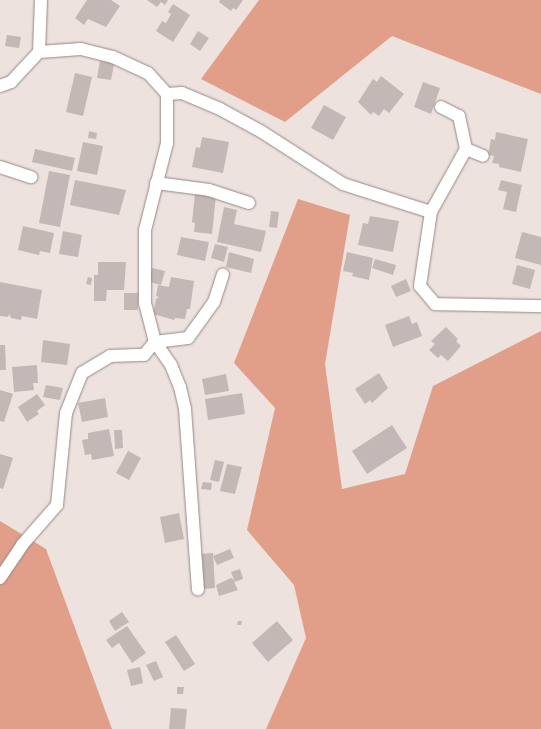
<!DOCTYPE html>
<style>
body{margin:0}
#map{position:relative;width:541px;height:729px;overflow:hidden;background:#ede2de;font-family:"Space Grotesk",sans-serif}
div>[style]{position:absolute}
.green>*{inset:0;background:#e19f8a}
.building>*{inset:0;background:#c3b8b5}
.roads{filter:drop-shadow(0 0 1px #938986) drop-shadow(0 0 1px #938986)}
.minor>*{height:12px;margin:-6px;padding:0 6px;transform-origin:6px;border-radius:6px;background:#fff}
span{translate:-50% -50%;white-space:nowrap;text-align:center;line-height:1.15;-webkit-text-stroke:4px #fff;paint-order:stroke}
</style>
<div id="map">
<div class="green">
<div style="clip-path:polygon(259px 0,541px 0,541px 94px,392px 36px,285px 122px,201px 79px)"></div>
<div style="clip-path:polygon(298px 199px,350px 215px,325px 364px,342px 489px,405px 474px,433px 386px,541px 331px,541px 729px,266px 729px,306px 638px,294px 585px,247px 530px,275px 408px,234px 363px)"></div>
<div style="clip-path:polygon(0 521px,46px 549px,112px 729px,0 729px)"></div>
</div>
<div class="building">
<div style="clip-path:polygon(87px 0,111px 0,120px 6px,106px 27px,88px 19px,84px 25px,75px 18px)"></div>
<div style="clip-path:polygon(147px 0,168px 0,165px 5px,161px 2px,157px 7px)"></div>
<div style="clip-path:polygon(220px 0,243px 0,236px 10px,233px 8px,231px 11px,219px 2px)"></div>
<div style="clip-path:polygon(173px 4px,190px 15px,173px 42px,156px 31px,162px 21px,166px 23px,171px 14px,168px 12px)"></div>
<div style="clip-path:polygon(198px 31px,209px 38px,200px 51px,190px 44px)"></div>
<div style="clip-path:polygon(7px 35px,21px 37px,19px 48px,5px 46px)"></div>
<div style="clip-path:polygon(100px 61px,114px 64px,111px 80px,97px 78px)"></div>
<div style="clip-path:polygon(75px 73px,92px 77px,83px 116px,66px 112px)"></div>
<div style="clip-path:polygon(381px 76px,404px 94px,389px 113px,384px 109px,379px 116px,373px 112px,371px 115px,358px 102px,373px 79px,377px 82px)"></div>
<div style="clip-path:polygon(423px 82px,440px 88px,431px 114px,414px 107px)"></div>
<div style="clip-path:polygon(324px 105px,346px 117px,333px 140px,311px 128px)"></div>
<div style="clip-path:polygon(89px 131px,97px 133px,96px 139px,88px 138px)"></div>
<div style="clip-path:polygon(496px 132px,528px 139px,521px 172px,499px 167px,499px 164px,492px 163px,494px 156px,488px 155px,491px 139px,495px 140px)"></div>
<div style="clip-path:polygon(202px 137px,229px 142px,223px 173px,192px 167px,196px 147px,200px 148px)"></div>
<div style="clip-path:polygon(83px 142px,103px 146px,97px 175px,77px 171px)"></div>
<div style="clip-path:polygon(35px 149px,75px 158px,72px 171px,32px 162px)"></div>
<div style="clip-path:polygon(49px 171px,70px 175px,60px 227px,39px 223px)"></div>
<div style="clip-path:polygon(75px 180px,126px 190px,119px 215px,70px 205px)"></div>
<div style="clip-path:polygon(501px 180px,522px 185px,516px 212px,503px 209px,507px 192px,498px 190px)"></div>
<div style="clip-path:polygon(195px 193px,216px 195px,212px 234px,194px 232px,195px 223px,192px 222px)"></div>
<div style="clip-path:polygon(224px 207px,237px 210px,234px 224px,266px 231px,261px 252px,217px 242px)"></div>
<div style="clip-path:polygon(271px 211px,279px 212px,277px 228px,269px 227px)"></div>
<div style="clip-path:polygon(370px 216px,399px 221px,393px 252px,358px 245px,363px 223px,368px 224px)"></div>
<div style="clip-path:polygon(23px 226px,54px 233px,50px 253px,40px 251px,39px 255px,18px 250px)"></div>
<div style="clip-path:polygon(63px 231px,82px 235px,78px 257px,59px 254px)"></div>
<div style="clip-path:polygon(522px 232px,541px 237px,541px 265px,515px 258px)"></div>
<div style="clip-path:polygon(181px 237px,209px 242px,205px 261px,177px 255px)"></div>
<div style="clip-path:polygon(215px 244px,228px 247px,224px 262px,211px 258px)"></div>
<div style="clip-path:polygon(229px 252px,254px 259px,251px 273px,226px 267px)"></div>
<div style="clip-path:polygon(347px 252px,373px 258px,369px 280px,352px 276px,353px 273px,343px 271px)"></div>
<div style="clip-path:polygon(375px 259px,396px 265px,393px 275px,372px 268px)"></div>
<div style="clip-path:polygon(98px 262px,126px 262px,124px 290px,107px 290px,106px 301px,94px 301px,94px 275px,98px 275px)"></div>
<div style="clip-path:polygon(517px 265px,535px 270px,530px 289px,512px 284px)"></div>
<div style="clip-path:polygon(152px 268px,165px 271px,161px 285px,149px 282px)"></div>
<div style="clip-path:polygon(88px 277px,92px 278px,91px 285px,86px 284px)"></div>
<div style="clip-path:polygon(171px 277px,194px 281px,190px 309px,187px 309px,185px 319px,175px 318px,174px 320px,153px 314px,156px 299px,159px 297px,156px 296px,158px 285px,169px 287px)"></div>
<div style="clip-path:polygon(406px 279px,411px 291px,396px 297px,391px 286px)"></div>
<div style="clip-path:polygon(0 282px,42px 290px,37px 319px,22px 316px,21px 320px,11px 318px,9px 314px,8px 317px,0 316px)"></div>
<div style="clip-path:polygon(124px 293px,138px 293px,138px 310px,124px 310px)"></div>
<div style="clip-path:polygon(409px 316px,412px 324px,417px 322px,422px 336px,393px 347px,385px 325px)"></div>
<div style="clip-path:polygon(446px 327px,458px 339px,456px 341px,461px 346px,448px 361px,441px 355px,438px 358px,429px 350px,435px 344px,431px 341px)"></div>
<div style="clip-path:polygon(43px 340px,70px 344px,67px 365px,41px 362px)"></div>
<div style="clip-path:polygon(0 345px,5px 345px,6px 370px,0 370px)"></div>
<div style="clip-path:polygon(37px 365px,38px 383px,33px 383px,34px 390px,14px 392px,12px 367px)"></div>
<div style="clip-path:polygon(379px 373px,388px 388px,372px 403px,370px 400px,365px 404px,355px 389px)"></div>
<div style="clip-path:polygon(226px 374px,229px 391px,205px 395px,202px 379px)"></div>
<div style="clip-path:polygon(46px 385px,63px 388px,60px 400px,43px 397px)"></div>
<div style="clip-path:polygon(0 390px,13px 394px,4px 422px,0 421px)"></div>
<div style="clip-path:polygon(242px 393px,245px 414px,208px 420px,205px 399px)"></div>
<div style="clip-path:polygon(37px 394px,45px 405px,37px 411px,39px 414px,27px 422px,18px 407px)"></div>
<div style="clip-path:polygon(105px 398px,108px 417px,82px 422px,78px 403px)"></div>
<div style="clip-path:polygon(392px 425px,407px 448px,367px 474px,352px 451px)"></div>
<div style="clip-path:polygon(109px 429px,114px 456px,92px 460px,91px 454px,85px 455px,82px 440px,88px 439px,88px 433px)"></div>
<div style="clip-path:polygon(114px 430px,122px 430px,123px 448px,115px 449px)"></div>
<div style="clip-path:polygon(128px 451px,141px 458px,129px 480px,116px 473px)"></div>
<div style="clip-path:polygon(0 454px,13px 458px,3px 489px,0 488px)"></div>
<div style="clip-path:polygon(215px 460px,224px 462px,219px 482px,210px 480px)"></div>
<div style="clip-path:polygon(227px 464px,242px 467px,235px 494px,220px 491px)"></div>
<div style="clip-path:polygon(203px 482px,212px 483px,211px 490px,201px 489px)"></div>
<div style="clip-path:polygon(179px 513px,184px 539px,165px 543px,160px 517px)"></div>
<div style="clip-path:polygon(230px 549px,234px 558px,217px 565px,213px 556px)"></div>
<div style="clip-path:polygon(213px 553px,215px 588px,203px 589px,201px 554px)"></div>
<div style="clip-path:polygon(240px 569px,243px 579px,234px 582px,238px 590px,219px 596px,216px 585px,231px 578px,234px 580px,231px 572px)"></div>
<div style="clip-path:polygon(122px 612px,129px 622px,115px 631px,109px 621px)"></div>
<div style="clip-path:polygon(238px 621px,242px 621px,241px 625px,237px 625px)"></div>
<div style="clip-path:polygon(277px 621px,293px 640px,268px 662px,252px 643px)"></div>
<div style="clip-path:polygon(127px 626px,146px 653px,132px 663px,119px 643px,112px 648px,106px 640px)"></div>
<div style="clip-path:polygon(176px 635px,195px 664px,184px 671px,165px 642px)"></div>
<div style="clip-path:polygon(156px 661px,163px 677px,154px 681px,146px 665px)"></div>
<div style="clip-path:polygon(140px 667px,143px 683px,131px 686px,127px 670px)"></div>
<div style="clip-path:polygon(177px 687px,184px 687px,183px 694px,177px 694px)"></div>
<div style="clip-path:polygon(171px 708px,187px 709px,185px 729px,169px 729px)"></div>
</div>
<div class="roads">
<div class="minor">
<div style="left:39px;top:52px;width:52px;rotate:-87.8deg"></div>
<div style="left:0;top:86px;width:12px;rotate:-20deg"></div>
<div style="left:11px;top:82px;width:41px;rotate:-47deg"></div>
<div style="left:39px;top:52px;width:42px;rotate:-4.1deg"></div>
<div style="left:81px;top:49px;width:33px;rotate:14deg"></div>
<div style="left:113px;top:57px;width:38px;rotate:25deg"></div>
<div style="left:148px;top:73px;width:28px;rotate:48deg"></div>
<div style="left:167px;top:94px;width:49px;rotate:90deg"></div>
<div style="left:167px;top:143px;width:90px;rotate:104.2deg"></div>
<div style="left:145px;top:230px;width:73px;rotate:90deg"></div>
<div style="left:145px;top:303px;width:40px;rotate:75.6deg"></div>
<div style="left:155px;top:342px;width:28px;rotate:55deg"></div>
<div style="left:171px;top:365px;width:24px;rotate:68deg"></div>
<div style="left:180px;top:387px;width:23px;rotate:77deg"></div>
<div style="left:185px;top:409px;width:181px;rotate:85.9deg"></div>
<div style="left:167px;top:94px;width:15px;rotate:-4deg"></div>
<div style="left:182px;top:93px;width:41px;rotate:22.8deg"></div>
<div style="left:220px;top:109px;width:48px;rotate:28.7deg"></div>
<div style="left:262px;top:132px;width:96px;rotate:32.7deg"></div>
<div style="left:343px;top:184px;width:92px;rotate:17.7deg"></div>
<div style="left:441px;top:107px;width:20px;rotate:27deg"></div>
<div style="left:459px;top:116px;width:34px;rotate:78deg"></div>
<div style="left:466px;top:149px;width:72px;rotate:119.1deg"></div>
<div style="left:431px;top:212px;width:75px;rotate:98.5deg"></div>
<div style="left:420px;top:286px;width:23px;rotate:50deg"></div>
<div style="left:435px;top:304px;width:106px;rotate:1.1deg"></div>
<div style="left:466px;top:149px;width:18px;rotate:22deg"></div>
<div style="left:0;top:167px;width:33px;rotate:18deg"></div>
<div style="left:156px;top:183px;width:53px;rotate:7.5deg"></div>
<div style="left:209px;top:190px;width:42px;rotate:18deg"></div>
<div style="left:0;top:578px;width:40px;rotate:-56deg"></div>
<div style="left:22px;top:545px;width:53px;rotate:-48.8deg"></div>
<div style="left:57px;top:505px;width:92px;rotate:-84.4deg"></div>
<div style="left:66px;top:413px;width:43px;rotate:-68.2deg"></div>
<div style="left:82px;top:373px;width:33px;rotate:-31deg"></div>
<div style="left:110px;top:356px;width:34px;rotate:-2deg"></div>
<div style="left:144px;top:355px;width:17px;rotate:-50deg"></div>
<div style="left:155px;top:342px;width:33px;rotate:-7deg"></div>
<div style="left:188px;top:338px;width:44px;rotate:-54.2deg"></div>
<div style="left:214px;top:302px;width:29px;rotate:-72deg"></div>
</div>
</div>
</div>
